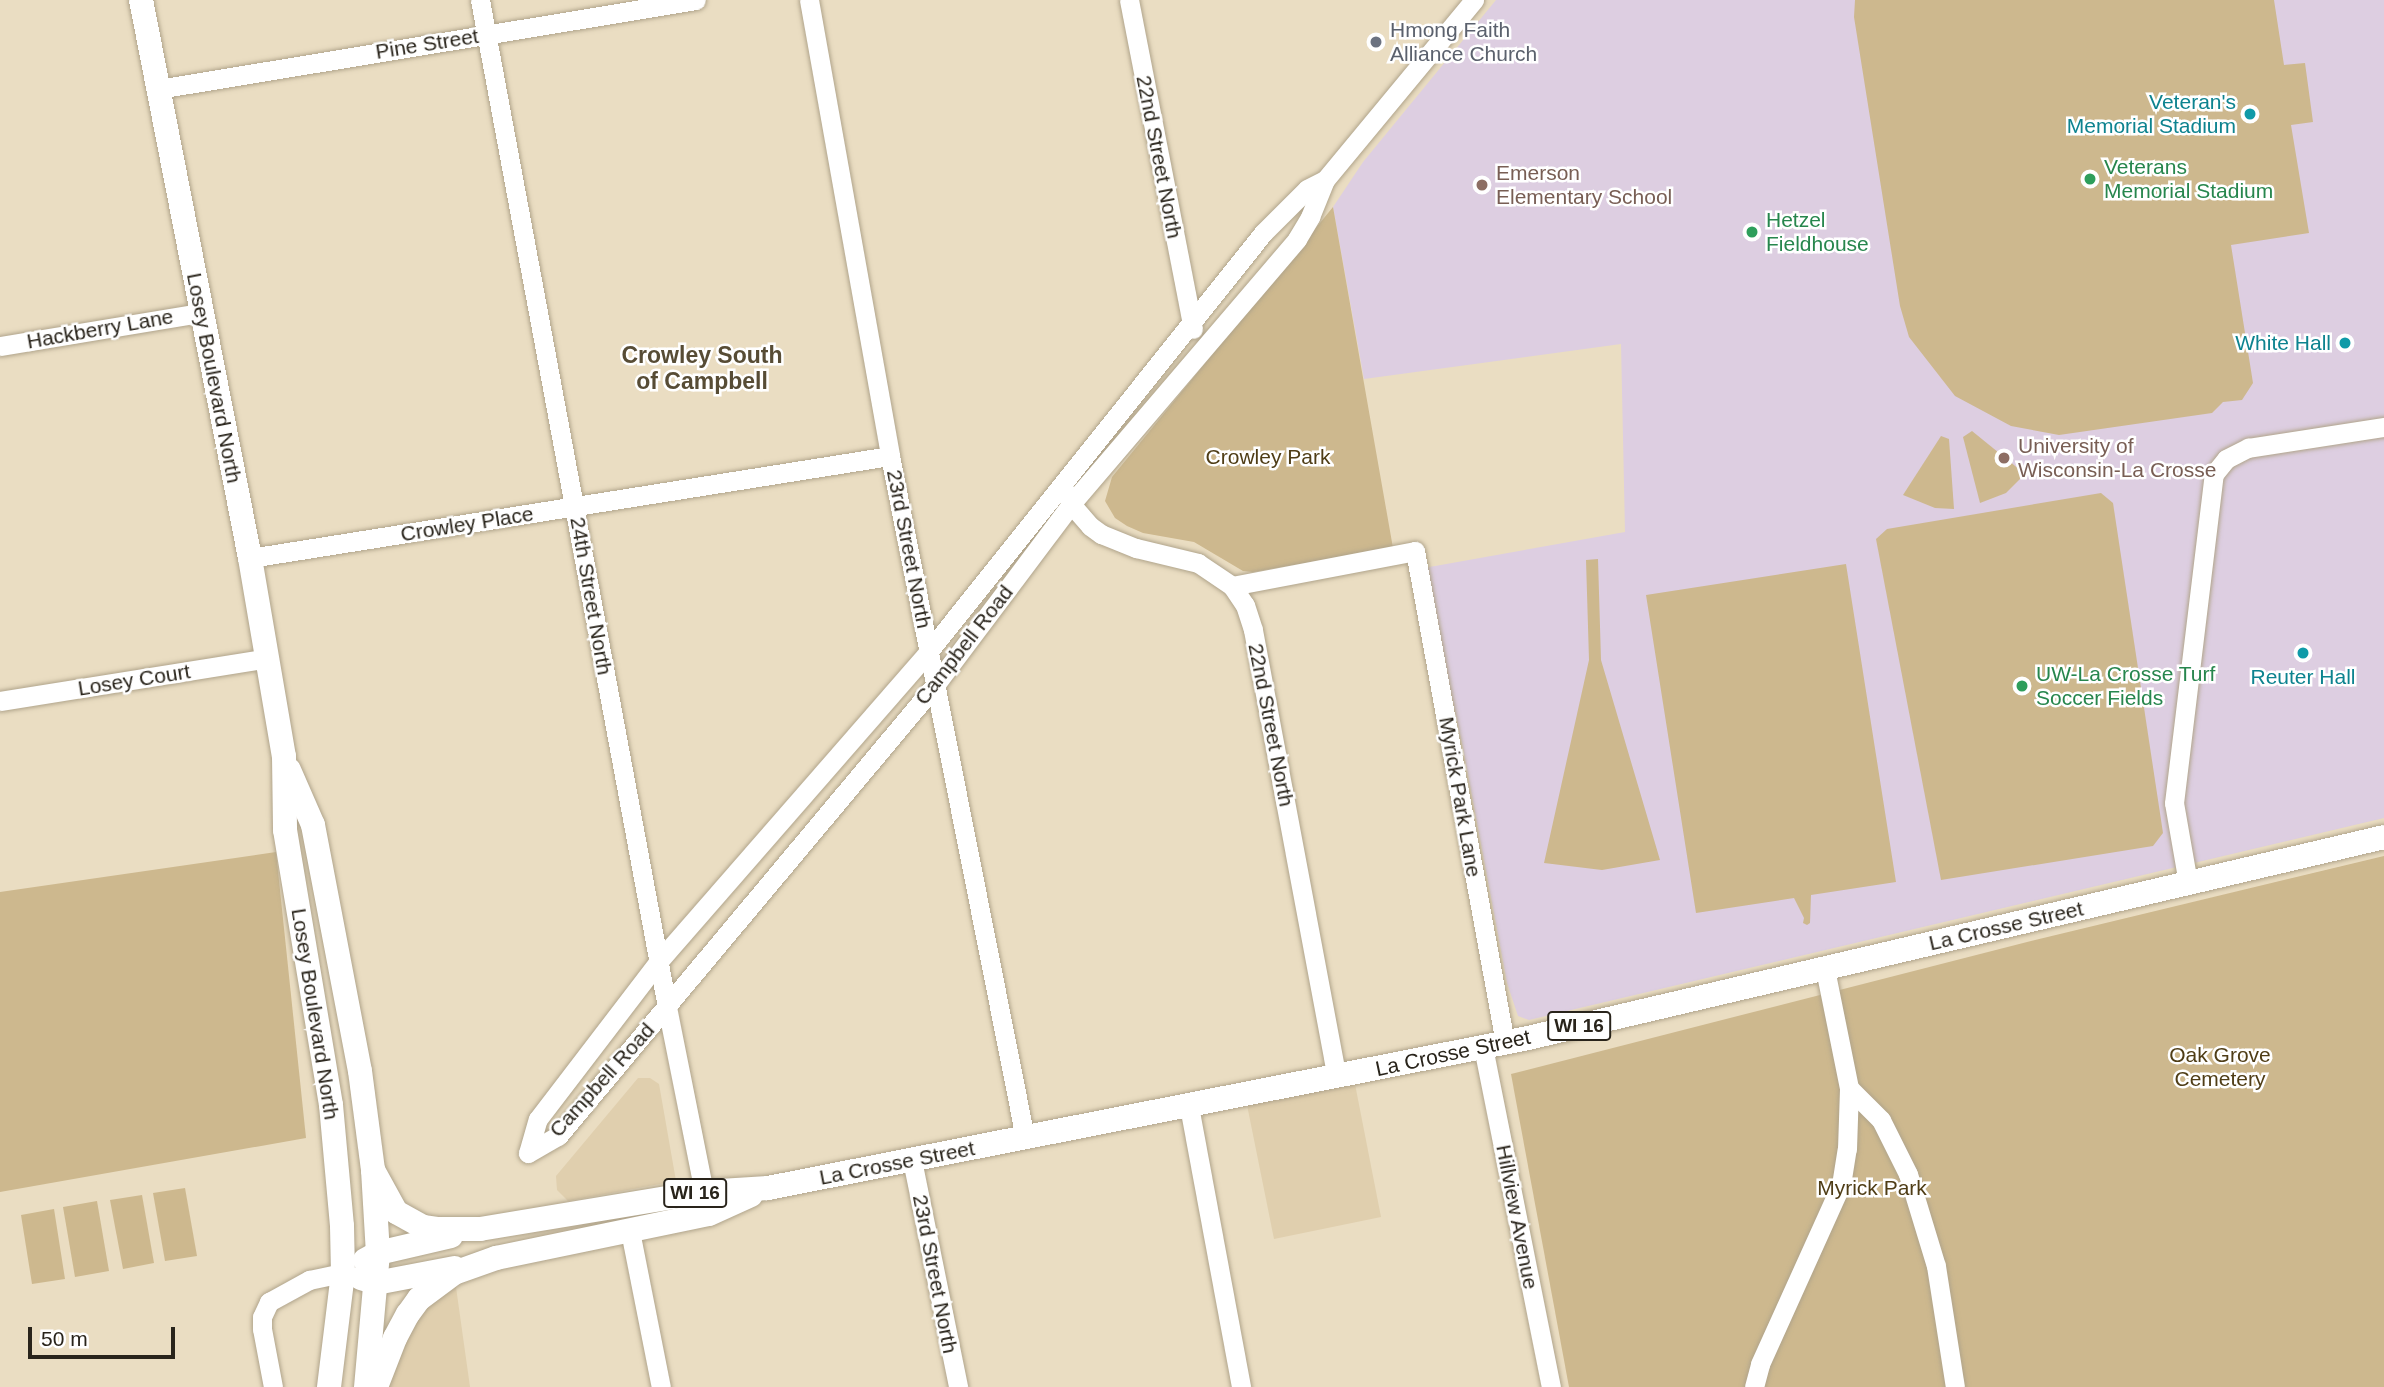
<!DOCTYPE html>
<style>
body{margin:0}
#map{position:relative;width:2384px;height:1387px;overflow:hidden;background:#eaddc2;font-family:Arial,sans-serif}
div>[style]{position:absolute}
.built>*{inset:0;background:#e0cfae}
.education>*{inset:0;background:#ddcee1}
.green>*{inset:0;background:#cdb88e}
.roads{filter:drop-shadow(0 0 2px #b0a48b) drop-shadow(0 0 2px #b0a48b)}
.minor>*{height:19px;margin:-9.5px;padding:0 9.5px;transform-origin:9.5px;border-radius:9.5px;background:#fff}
.major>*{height:24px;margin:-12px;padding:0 12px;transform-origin:12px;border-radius:12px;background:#fff}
.dots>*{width:19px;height:19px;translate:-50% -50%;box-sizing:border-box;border:4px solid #fff;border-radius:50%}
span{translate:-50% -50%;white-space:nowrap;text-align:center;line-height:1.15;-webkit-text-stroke:5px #fff;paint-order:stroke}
.shield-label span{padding:2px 5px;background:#fff;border:2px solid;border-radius:5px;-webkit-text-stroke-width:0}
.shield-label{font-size:19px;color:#29241b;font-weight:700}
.worship-label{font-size:21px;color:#5b616d}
.left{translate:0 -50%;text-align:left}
.street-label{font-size:21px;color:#29241b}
.culture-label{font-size:21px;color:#0d838f}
.right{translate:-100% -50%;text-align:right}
.leisure-label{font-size:21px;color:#27864d}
.education-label{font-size:21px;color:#785e54}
.park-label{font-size:21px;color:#4f3d16}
.neighbourhood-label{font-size:23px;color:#574c35;font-weight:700}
.scale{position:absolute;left:28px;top:1327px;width:147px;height:32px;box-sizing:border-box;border:4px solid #29241b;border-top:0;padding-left:9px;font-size:21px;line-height:24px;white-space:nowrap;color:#29241b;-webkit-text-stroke:5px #fff;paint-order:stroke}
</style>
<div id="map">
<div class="built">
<div style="clip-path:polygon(1353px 1074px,1381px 1217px,1274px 1239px,1245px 1095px)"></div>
<div style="clip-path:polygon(638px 1078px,650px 1078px,659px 1084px,676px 1181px,568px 1201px,557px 1190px,556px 1176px)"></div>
<div style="clip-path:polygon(454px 1273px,470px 1387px,376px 1387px,395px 1338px)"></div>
</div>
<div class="education">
<div style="clip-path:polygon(1496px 0,2384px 0,2384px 818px,1529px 1020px,1518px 1016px,1507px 983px,1463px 748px,1424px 568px,1625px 532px,1621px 344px,1364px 379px,1333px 207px,1363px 162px)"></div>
</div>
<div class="green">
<div style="clip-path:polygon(1855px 0,2274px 0,2284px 65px,2305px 63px,2313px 122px,2291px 125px,2309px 233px,2231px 245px,2253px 383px,2242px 400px,2223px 402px,2212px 413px,2059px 435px,2011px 426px,1955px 396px,1909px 337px,1900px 306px,1854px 17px)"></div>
<div style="clip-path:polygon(1333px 207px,1393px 548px,1253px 572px,1243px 571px,1194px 542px,1143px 533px,1127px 526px,1115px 518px,1105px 501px,1112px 477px)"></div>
<div style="clip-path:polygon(1972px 431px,2025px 474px,2006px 493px,1980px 503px,1963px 437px)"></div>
<div style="clip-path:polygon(1941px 436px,1949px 439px,1954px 509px,1935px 508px,1903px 495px)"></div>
<div style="clip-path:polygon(2101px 493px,2113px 503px,2163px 833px,2153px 846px,1941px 880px,1876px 539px,1887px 529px)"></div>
<div style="clip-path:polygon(1598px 559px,1601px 660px,1660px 860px,1602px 870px,1544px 863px,1589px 660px,1586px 560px)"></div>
<div style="clip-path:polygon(1846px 564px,1896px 882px,1811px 895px,1810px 923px,1807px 925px,1803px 923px,1804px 918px,1794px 898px,1696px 913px,1646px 595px)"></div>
<div style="clip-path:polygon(276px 852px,306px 1138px,0 1192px,0 892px)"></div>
<div style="clip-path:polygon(2384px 856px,2384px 1387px,1569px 1387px,1511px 1074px,2031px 941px)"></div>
<div style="clip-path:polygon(185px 1188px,197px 1256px,165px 1261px,153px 1193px)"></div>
<div style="clip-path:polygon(142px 1195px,154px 1263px,123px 1269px,110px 1200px)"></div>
<div style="clip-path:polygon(97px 1201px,109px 1271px,75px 1277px,63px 1207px)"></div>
<div style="clip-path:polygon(54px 1209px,65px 1279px,32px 1284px,21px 1215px)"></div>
</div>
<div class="roads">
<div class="minor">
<div style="left:480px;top:0;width:1024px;rotate:79.48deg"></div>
<div style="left:667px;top:1007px;width:189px;rotate:78.7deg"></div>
<div style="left:809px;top:0;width:463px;rotate:79.9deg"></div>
<div style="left:890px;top:456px;width:695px;rotate:78.8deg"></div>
<div style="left:1129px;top:0;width:335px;rotate:79deg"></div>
<div style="left:158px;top:89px;width:545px;rotate:-9.39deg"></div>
<div style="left:0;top:346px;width:203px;rotate:-9.4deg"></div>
<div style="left:1068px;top:494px;width:10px;rotate:73deg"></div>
<div style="left:1071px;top:504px;width:29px;rotate:49deg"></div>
<div style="left:1090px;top:526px;width:14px;rotate:36deg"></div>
<div style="left:1101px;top:534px;width:38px;rotate:22deg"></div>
<div style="left:1136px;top:548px;width:64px;rotate:13.6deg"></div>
<div style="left:1198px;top:563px;width:41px;rotate:34.1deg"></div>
<div style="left:1232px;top:586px;width:23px;rotate:56deg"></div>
<div style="left:1245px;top:605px;width:26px;rotate:72deg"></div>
<div style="left:1253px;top:630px;width:455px;rotate:79.4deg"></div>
<div style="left:250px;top:558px;width:648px;rotate:-9.06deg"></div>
<div style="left:1232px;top:586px;width:186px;rotate:-10.8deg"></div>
<div style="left:1415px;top:551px;width:500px;rotate:79.63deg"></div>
<div style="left:0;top:701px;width:270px;rotate:-9.1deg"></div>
<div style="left:2188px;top:883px;width:81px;rotate:-99.9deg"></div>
<div style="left:2174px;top:803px;width:331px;rotate:-83.1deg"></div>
<div style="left:2214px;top:474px;width:19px;rotate:-51deg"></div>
<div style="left:2226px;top:459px;width:25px;rotate:-27deg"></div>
<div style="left:2248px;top:448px;width:138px;rotate:-8.8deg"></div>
<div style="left:1483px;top:1047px;width:347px;rotate:78.7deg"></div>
<div style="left:1849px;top:1088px;width:45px;rotate:45deg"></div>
<div style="left:1881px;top:1120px;width:60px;rotate:63.4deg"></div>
<div style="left:1908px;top:1174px;width:96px;rotate:73.1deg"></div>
<div style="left:1936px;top:1266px;width:122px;rotate:81.1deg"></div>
<div style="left:1189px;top:1106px;width:286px;rotate:79.5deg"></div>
<div style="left:528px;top:1153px;width:34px;rotate:-30deg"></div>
<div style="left:558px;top:1136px;width:589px;rotate:-50.09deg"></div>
<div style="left:936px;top:684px;width:225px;rotate:-53.1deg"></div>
<div style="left:1071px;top:504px;width:348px;rotate:-49.5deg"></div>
<div style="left:1297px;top:239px;width:26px;rotate:-59deg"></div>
<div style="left:1310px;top:217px;width:40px;rotate:-68deg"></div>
<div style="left:1325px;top:180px;width:234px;rotate:-50.4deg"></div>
<div style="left:528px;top:1153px;width:35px;rotate:-74deg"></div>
<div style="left:538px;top:1119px;width:198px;rotate:-52.6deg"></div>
<div style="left:658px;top:962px;width:413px;rotate:-48.9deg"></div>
<div style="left:929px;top:651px;width:535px;rotate:-51.37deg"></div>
<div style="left:1263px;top:233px;width:62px;rotate:-45deg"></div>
<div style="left:1307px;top:189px;width:20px;rotate:-27deg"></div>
<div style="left:912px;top:1160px;width:232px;rotate:78.5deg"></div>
<div style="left:630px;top:1231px;width:159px;rotate:78.8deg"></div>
<div style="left:273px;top:1387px;width:59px;rotate:-100.7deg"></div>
<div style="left:262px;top:1329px;width:12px;rotate:-90deg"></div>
<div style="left:262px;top:1317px;width:17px;rotate:-65deg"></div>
<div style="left:269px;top:1302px;width:46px;rotate:-28.8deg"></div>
<div style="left:309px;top:1280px;width:35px;rotate:-12deg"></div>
<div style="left:1754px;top:1387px;width:24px;rotate:-75deg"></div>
<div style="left:1760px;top:1364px;width:196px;rotate:-65.7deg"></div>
<div style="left:1841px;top:1185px;width:36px;rotate:-81deg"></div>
<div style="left:1847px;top:1149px;width:61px;rotate:-88.1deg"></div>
<div style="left:1849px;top:1088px;width:121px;rotate:-101.4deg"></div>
</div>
<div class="major">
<div style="left:141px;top:0;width:569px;rotate:78.95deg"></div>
<div style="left:250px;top:558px;width:201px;rotate:80.3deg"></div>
<div style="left:284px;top:756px;width:74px;rotate:89.2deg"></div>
<div style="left:285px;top:830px;width:279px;rotate:80.5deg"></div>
<div style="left:331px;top:1105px;width:121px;rotate:84.8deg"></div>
<div style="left:342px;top:1226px;width:47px;rotate:88.8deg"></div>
<div style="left:343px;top:1273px;width:115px;rotate:97deg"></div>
<div style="left:289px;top:770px;width:60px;rotate:66.4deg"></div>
<div style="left:313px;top:825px;width:250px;rotate:79.2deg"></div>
<div style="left:360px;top:1071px;width:100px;rotate:82.5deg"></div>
<div style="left:373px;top:1170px;width:83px;rotate:86.6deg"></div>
<div style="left:378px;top:1253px;width:135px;rotate:95.1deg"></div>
<div style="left:373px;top:1170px;width:48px;rotate:61.3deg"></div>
<div style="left:396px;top:1212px;width:31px;rotate:29deg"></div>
<div style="left:423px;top:1227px;width:14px;rotate:8deg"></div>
<div style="left:437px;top:1229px;width:43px"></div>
<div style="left:480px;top:1229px;width:227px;rotate:-9.4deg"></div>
<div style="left:704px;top:1192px;width:64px;rotate:-3.6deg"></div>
<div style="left:768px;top:1188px;width:775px;rotate:-11.16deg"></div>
<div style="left:1528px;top:1038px;width:879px;rotate:-13.21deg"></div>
<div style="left:365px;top:1260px;width:15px;rotate:-28deg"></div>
<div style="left:378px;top:1253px;width:75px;rotate:-13.1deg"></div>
<div style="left:361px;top:1278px;width:16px;rotate:18deg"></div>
<div style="left:376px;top:1283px;width:80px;rotate:-10.8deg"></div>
<div style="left:376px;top:1387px;width:53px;rotate:-68.8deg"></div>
<div style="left:395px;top:1338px;width:27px;rotate:-62deg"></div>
<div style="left:408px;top:1314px;width:19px;rotate:-54deg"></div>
<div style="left:419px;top:1299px;width:44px;rotate:-36.6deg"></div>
<div style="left:454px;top:1273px;width:45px;rotate:-19.7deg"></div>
<div style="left:496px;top:1258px;width:217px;rotate:-11.7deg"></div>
<div style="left:709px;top:1214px;width:46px;rotate:-24.3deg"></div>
</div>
</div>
<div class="dots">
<div style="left:1376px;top:42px;background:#6b7280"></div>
<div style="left:2250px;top:114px;background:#0f9aa8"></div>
<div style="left:2090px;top:179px;background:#2e9e5b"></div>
<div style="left:1482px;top:185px;background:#8d6e63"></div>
<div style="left:1752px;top:232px;background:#2e9e5b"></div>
<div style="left:2345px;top:343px;background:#0f9aa8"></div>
<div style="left:2004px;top:458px;background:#8d6e63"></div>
<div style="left:2303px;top:653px;background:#0f9aa8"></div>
<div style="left:2022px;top:686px;background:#2e9e5b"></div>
</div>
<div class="shield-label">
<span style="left:1579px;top:1026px">WI 16</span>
<span style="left:695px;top:1193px">WI 16</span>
</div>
<div class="worship-label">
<span class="left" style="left:1390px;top:42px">Hmong Faith<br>Alliance Church</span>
</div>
<div class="street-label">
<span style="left:427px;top:44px;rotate:-9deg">Pine Street</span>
<span style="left:1159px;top:157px;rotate:79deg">22nd Street North</span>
<span style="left:100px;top:329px;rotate:-10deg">Hackberry Lane</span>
<span style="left:214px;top:378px;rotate:79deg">Losey Boulevard North</span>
<span style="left:467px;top:524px;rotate:-9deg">Crowley Place</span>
<span style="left:909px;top:549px;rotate:79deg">23rd Street North</span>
<span style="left:591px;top:596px;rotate:80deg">24th Street North</span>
<span style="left:964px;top:645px;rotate:-52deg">Campbell Road</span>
<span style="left:134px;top:680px;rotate:-9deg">Losey Court</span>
<span style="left:1271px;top:725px;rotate:79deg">22nd Street North</span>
<span style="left:1460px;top:797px;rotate:80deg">Myrick Park Lane</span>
<span style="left:2006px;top:926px;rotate:-13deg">La Crosse Street</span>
<span style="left:315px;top:1014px;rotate:81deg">Losey Boulevard North</span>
<span style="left:1453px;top:1053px;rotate:-12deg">La Crosse Street</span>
<span style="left:602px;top:1080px;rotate:-48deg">Campbell Road</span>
<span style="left:897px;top:1163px;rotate:-11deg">La Crosse Street</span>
<span style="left:1517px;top:1217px;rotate:79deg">Hillview Avenue</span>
<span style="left:935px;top:1274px;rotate:79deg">23rd Street North</span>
</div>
<div class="culture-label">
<span class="right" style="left:2236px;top:114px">Veteran's<br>Memorial Stadium</span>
<span class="right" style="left:2331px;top:343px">White Hall</span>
<span style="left:2303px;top:677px">Reuter Hall</span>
</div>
<div class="leisure-label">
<span class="left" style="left:2104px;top:179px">Veterans<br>Memorial Stadium</span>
<span class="left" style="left:1766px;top:232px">Hetzel<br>Fieldhouse</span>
<span class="left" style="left:2036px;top:686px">UW-La Crosse Turf<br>Soccer Fields</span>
</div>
<div class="education-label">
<span class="left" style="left:1496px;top:185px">Emerson<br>Elementary School</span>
<span class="left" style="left:2018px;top:458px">University of<br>Wisconsin-La Crosse</span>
</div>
<div class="park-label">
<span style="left:1268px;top:457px">Crowley Park</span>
<span style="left:2220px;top:1067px">Oak Grove<br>Cemetery</span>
<span style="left:1872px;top:1188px">Myrick Park</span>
</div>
<div class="neighbourhood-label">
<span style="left:702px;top:368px">Crowley South<br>of Campbell</span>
</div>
<div class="scale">50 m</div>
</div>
